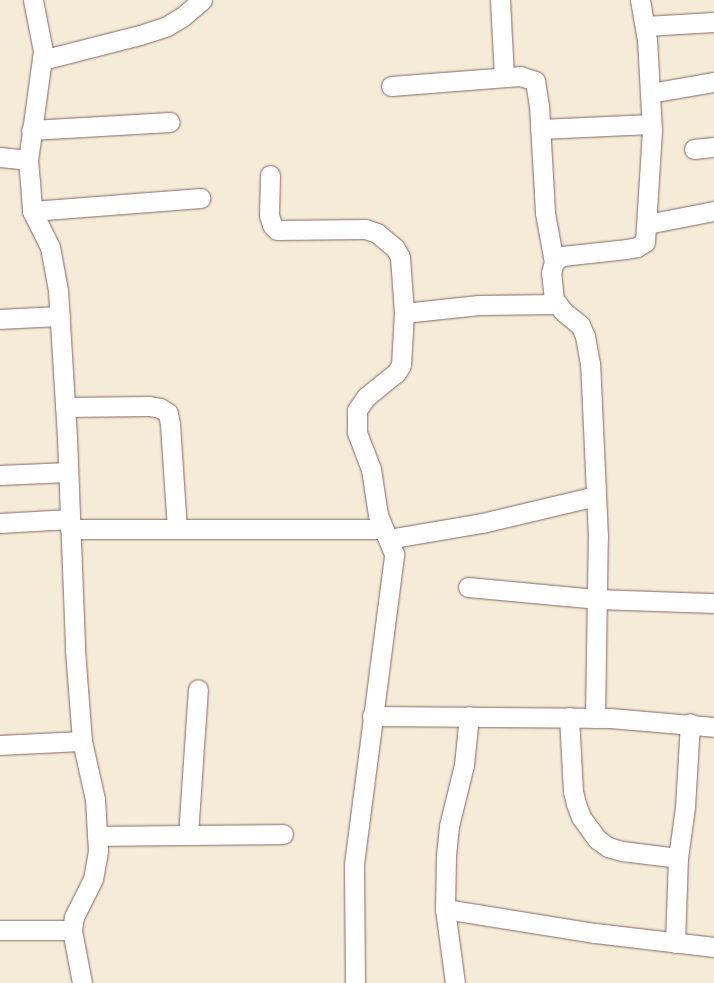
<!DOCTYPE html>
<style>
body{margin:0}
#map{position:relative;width:714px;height:983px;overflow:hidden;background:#f5ecd7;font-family:"Patrick Hand",sans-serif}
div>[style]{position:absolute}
.roads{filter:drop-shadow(0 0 1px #866767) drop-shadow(0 0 1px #866767)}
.street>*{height:19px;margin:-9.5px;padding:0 9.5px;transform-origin:9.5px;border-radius:9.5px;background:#fff}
span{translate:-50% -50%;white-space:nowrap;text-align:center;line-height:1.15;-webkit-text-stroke:5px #fbf7ec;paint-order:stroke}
</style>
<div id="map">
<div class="roads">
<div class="street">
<div style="left:33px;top:0;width:52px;rotate:78.9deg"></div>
<div style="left:43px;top:51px;width:110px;rotate:97.8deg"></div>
<div style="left:28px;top:160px;width:21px;rotate:85deg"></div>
<div style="left:30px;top:181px;width:30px;rotate:86deg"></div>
<div style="left:32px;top:211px;width:40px;rotate:63.4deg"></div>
<div style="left:50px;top:247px;width:44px;rotate:79.5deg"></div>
<div style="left:58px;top:290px;width:147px;rotate:86.5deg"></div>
<div style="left:67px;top:437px;width:213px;rotate:87.8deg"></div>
<div style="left:75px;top:650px;width:91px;rotate:85.6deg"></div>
<div style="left:82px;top:741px;width:59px;rotate:77.4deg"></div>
<div style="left:95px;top:799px;width:52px;rotate:86.7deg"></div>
<div style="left:98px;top:851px;width:28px;rotate:100deg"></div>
<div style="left:93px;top:879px;width:42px;rotate:116.6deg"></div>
<div style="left:74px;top:917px;width:13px;rotate:99deg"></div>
<div style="left:72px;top:930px;width:54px;rotate:79.3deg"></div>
<div style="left:500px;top:0;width:77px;rotate:87deg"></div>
<div style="left:645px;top:26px;width:69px;rotate:-3.3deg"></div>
<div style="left:42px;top:60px;width:101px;rotate:-14.3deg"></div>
<div style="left:140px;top:35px;width:28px;rotate:-18deg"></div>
<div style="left:167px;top:26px;width:17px;rotate:-31deg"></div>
<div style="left:182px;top:17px;width:26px;rotate:-40deg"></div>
<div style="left:391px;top:86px;width:129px;rotate:-4.4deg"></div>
<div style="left:520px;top:76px;width:16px;rotate:18deg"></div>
<div style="left:535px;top:81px;width:24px;rotate:81deg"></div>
<div style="left:539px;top:105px;width:108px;rotate:86.8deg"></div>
<div style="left:545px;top:213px;width:50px;rotate:79.6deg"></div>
<div style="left:650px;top:93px;width:65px;rotate:-9.8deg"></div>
<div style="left:540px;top:129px;width:111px;rotate:-2.6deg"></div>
<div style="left:31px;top:130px;width:139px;rotate:-3.3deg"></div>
<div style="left:694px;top:149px;width:20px;rotate:-6deg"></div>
<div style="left:0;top:157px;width:28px;rotate:6deg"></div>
<div style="left:270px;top:175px;width:40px;rotate:91.4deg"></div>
<div style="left:269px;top:215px;width:10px;rotate:73deg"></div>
<div style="left:272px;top:225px;width:7px;rotate:45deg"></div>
<div style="left:277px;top:230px;width:88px;rotate:-0.7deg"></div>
<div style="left:365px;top:229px;width:13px;rotate:18deg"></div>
<div style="left:377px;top:233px;width:23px;rotate:40deg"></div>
<div style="left:395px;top:248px;width:10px;rotate:61deg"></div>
<div style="left:400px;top:257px;width:56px;rotate:85.9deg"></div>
<div style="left:32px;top:211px;width:169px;rotate:-4.4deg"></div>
<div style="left:647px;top:224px;width:68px;rotate:-11deg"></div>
<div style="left:0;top:319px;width:60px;rotate:-2.9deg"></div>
<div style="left:65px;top:407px;width:84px;rotate:-0.7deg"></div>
<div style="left:149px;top:406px;width:11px;rotate:10deg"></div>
<div style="left:160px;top:408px;width:9px;rotate:32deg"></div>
<div style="left:168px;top:413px;width:11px;rotate:80deg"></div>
<div style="left:170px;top:424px;width:105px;rotate:86.2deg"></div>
<div style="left:0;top:475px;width:68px;rotate:-2.5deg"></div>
<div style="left:0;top:523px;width:70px;rotate:-3.3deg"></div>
<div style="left:70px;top:529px;width:313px"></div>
<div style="left:388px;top:539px;width:95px;rotate:-9.7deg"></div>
<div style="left:482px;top:523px;width:117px;rotate:-13.3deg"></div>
<div style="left:468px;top:587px;width:131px;rotate:5.3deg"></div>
<div style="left:598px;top:599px;width:116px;rotate:2deg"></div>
<div style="left:372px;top:716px;width:238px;rotate:0.5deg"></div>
<div style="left:610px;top:718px;width:104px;rotate:4.9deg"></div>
<div style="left:569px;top:717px;width:74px;rotate:86.9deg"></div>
<div style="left:573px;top:791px;width:13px;rotate:77deg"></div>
<div style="left:576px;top:804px;width:14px;rotate:69deg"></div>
<div style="left:581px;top:817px;width:27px;rotate:54deg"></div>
<div style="left:597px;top:839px;width:14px;rotate:36deg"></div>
<div style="left:608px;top:847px;width:15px;rotate:16deg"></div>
<div style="left:622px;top:851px;width:56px;rotate:7.1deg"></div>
<div style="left:595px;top:718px;width:181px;rotate:-89.1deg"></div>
<div style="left:598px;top:537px;width:173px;rotate:-92.6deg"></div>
<div style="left:590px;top:364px;width:28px;rotate:-100deg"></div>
<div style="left:585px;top:336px;width:12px;rotate:-114deg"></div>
<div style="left:580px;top:325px;width:22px;rotate:-141deg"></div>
<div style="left:563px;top:311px;width:14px;rotate:-129deg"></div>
<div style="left:554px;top:300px;width:27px;rotate:-96deg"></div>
<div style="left:551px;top:273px;width:11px;rotate:-75deg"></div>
<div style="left:554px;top:262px;width:10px;rotate:-37deg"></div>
<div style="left:562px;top:256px;width:64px;rotate:-6.2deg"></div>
<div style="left:626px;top:249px;width:11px;rotate:-10deg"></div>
<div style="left:637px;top:247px;width:9px;rotate:-32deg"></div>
<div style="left:645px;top:242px;width:111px;rotate:-86.4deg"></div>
<div style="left:652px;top:131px;width:91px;rotate:-93.1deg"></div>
<div style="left:647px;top:40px;width:41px;rotate:-99.9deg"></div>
<div style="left:0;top:745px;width:82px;rotate:-2.8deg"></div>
<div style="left:188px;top:835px;width:146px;rotate:-86.1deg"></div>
<div style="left:97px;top:836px;width:186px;rotate:-0.6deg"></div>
<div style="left:445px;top:909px;width:152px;rotate:9.1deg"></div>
<div style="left:595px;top:933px;width:120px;rotate:6.7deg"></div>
<div style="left:0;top:930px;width:72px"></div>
<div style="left:675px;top:943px;width:85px;rotate:-88deg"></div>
<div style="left:678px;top:858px;width:51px;rotate:-82.2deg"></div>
<div style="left:685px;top:807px;width:84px;rotate:-86.6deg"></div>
<div style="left:355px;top:983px;width:119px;rotate:-90.5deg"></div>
<div style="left:354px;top:864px;width:313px;rotate:-82.6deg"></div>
<div style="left:394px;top:554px;width:42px;rotate:-112.3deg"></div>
<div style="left:378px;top:515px;width:47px;rotate:-98.7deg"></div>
<div style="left:371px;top:469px;width:40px;rotate:-111deg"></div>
<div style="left:357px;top:432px;width:22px;rotate:-90deg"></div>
<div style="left:357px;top:410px;width:16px;rotate:-55deg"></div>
<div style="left:366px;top:397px;width:38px;rotate:-39deg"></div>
<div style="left:396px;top:373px;width:9px;rotate:-58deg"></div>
<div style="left:401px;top:365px;width:52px;rotate:-86.7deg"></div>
<div style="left:404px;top:313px;width:75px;rotate:-6.1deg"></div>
<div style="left:479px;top:305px;width:79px;rotate:-0.7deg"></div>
<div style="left:455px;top:983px;width:75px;rotate:-97.7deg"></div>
<div style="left:445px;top:909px;width:54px;rotate:-88.9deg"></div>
<div style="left:446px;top:855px;width:29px;rotate:-84deg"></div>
<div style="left:449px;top:826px;width:63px;rotate:-76.2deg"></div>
<div style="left:464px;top:765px;width:49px;rotate:-84.2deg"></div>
</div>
</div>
</div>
